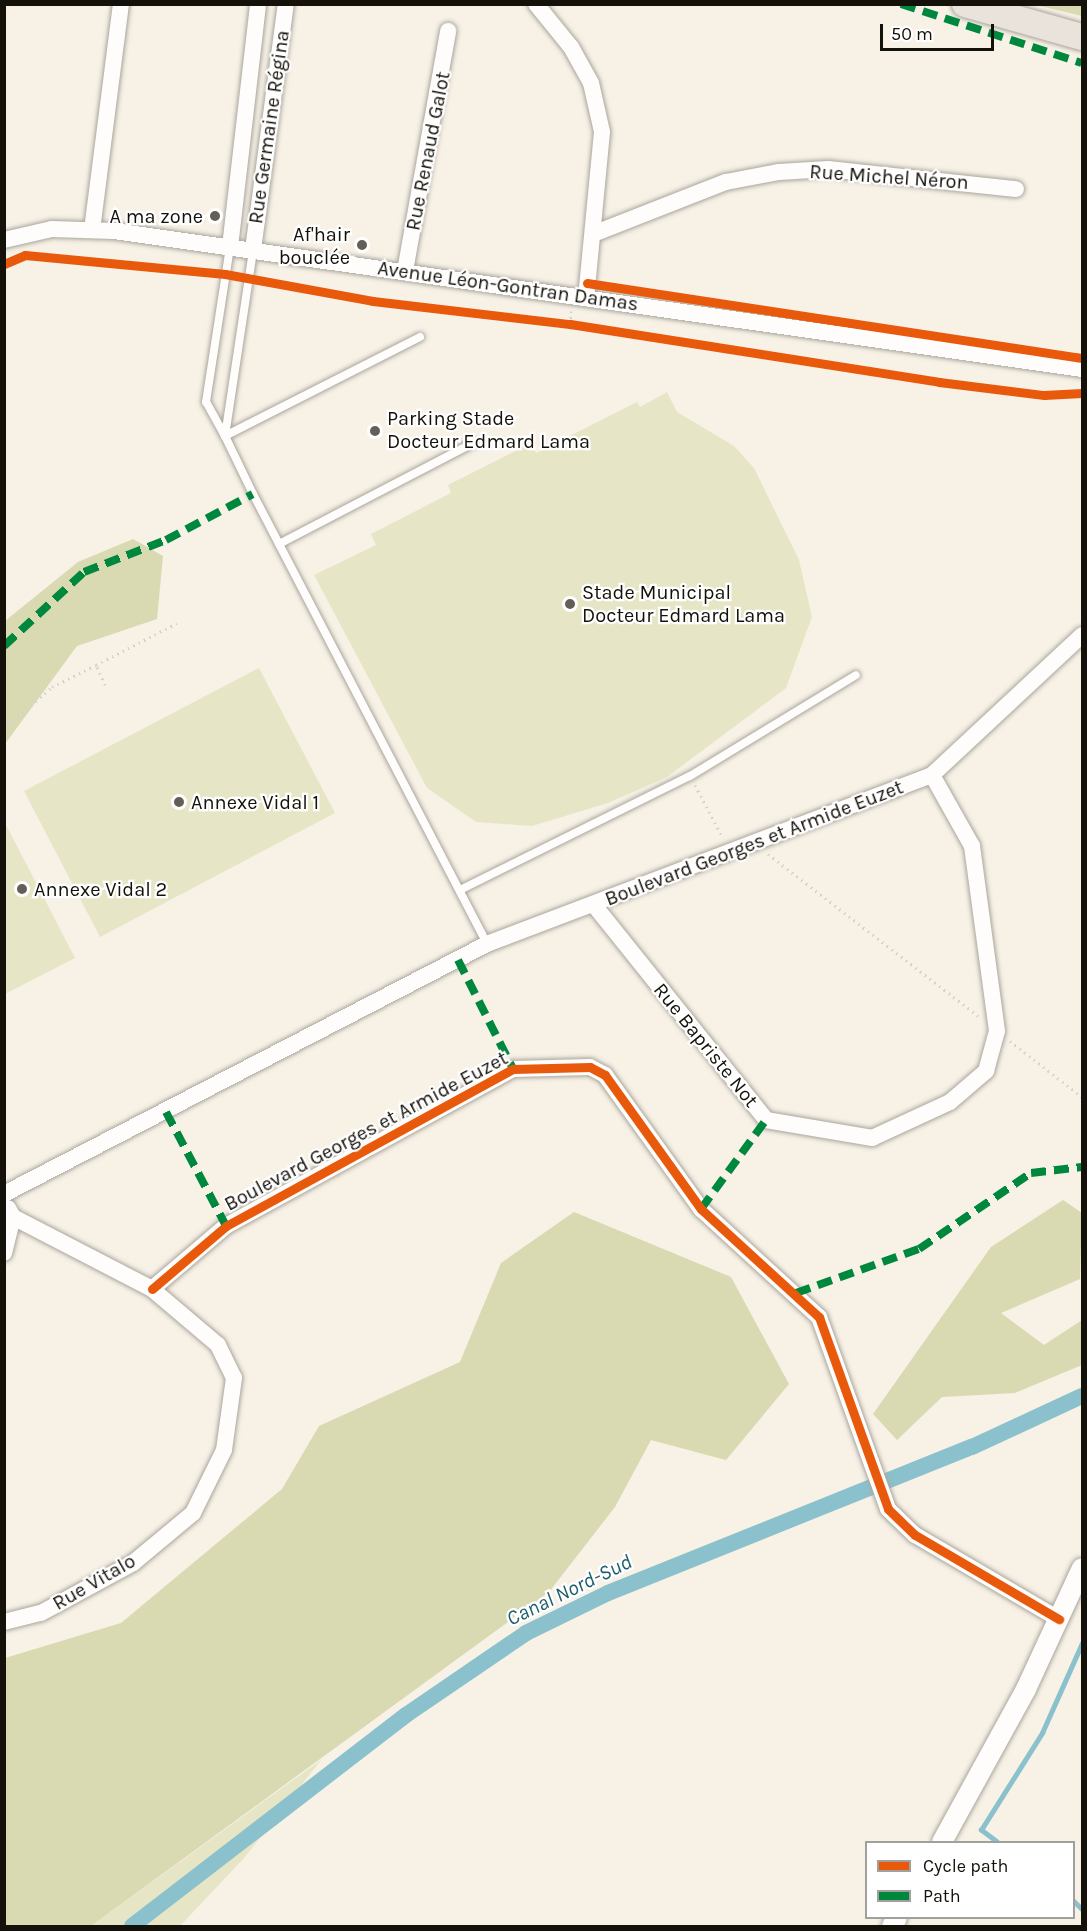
<!DOCTYPE html>
<meta charset="utf-8">
<style>
body{margin:0}
#map{position:relative;width:1087px;height:1931px;overflow:hidden;background:#f7f1e6;font-family:Karla,sans-serif}
div>[style]{position:absolute}
.green>*{inset:0;background:#e6e6c7}
.forest>*{inset:0;background:#d9d9b2}
.stream>*{height:4.5px;margin:-2.25px;padding:0 2.25px;transform-origin:2.25px;border-radius:2.25px;background:#8bc1cc}
.canal>*{height:16px;margin:-8px;padding:0 8px;transform-origin:8px;border-radius:8px;background:#8bc1cc}
.path>*{height:3px;margin-top:-1.5px;transform-origin:0;background:repeating-linear-gradient(90deg,#d4d2cf 0 1.5px,transparent 0 6px)}
.roads{filter:drop-shadow(0 0 2px #aaa69d) drop-shadow(0 0 2px #aaa69d)}
.service>*{height:8px;margin:-4px;padding:0 4px;transform-origin:4px;border-radius:4px;background:#fefdfb}
.minor>*{height:16px;margin:-8px;padding:0 8px;transform-origin:8px;border-radius:8px;background:#fefdfb}
.tertiary>*{height:20px;margin:-10px;padding:0 10px;transform-origin:10px;border-radius:10px;background:#fefdfb}
.primary>*{height:26px;margin:-13px;padding:0 13px;transform-origin:13px;border-radius:13px;background:#e9e3dc}
.quiet>*{height:8px;margin-top:-4px;transform-origin:0;background:repeating-linear-gradient(90deg,#00873e 0 15px,transparent 0 23px)}
.cycleway>*{height:9px;margin:-4.5px;padding:0 4.5px;transform-origin:4.5px;border-radius:4.5px;background:#e8590c}
.dots>*{width:16px;height:16px;translate:-50% -50%;box-sizing:border-box;border:3px solid #fff;border-radius:50%}
span{translate:-50% -50%;white-space:nowrap;text-align:center;line-height:1.15;-webkit-text-stroke:4.5px #fff;paint-order:stroke}
.street-label{font-size:20px;color:#13110a}
.poi-label{font-size:20px;color:#13110a}
.right{translate:-100% -50%;text-align:right}
.left{translate:0 -50%;text-align:left}
.water-label{font-size:21px;color:#1e5e6e;font-style:italic}
.frame{position:absolute;inset:0;border:6px solid #13110a;pointer-events:none}
.legend{position:absolute;left:865px;top:1841px;width:210px;height:78px;box-sizing:border-box;background:#fff;border:2px solid #a1a09d;margin:0;padding:8px 10px;list-style:none;font-size:18px;color:#13110a}
.legend li{display:flex;align-items:center;gap:12px;height:30px}
.legend b{width:30px;border:2px solid #a1a09d}
.scale{position:absolute;left:880px;top:24px;width:114px;height:27px;box-sizing:border-box;border:3px solid #13110a;border-top:0;padding-left:8px;font-size:18px;line-height:21px;white-space:nowrap;color:#13110a;-webkit-text-stroke:4px #fff;paint-order:stroke}
</style>
<div id="map">
<div class="green">
<div style="clip-path:polygon(667px 392px,677px 412px,734px 446px,754px 468px,799px 560px,812px 617px,786px 688px,667px 777px,608px 803px,532px 826px,476px 822px,427px 788px,314px 575px,376px 545px,371px 534px,451px 493px,448px 485px,531px 443px,536px 453px,637px 402px,640px 407px)"></div>
<div style="clip-path:polygon(259px 668px,335px 813px,100px 937px,24px 791px)"></div>
<div style="clip-path:polygon(4px 821px,75px 958px,5px 994px,4px 994px)"></div>
<div style="clip-path:polygon(321px 1760px,245px 1857px,180px 1926px,91px 1926px)"></div>
</div>
<div class="forest">
<div style="clip-path:polygon(1036px 5px,1082px 5px,1082px 16px)"></div>
<div style="clip-path:polygon(133px 539px,163px 556px,157px 619px,77px 646px,5px 744px,5px 621px,78px 562px)"></div>
<div style="clip-path:polygon(1063px 1200px,1082px 1213px,1080px 1279px,1001px 1313px,1044px 1345px,1082px 1320px,1082px 1365px,1015px 1393px,942px 1397px,897px 1440px,873px 1414px,991px 1247px)"></div>
<div style="clip-path:polygon(574px 1212px,731px 1277px,789px 1384px,726px 1460px,651px 1440px,615px 1507px,549px 1592px,91px 1926px,5px 1926px,5px 1658px,121px 1623px,282px 1489px,319px 1426px,460px 1362px,501px 1263px)"></div>
</div>
<div class="stream">
<div style="left:997px;top:1842px;width:20px;rotate:-143deg"></div>
<div style="left:981px;top:1830px;width:115px;rotate:-57.8deg"></div>
<div style="left:1042px;top:1733px;width:98px;rotate:-66deg"></div>
<div style="left:1074px;top:1901px;width:11px;rotate:45deg"></div>
</div>
<div class="canal">
<div style="left:132px;top:1926px;width:346px;rotate:-37.6deg"></div>
<div style="left:406px;top:1715px;width:145px;rotate:-34.3deg"></div>
<div style="left:526px;top:1633px;width:91px;rotate:-26deg"></div>
<div style="left:608px;top:1593px;width:392px;rotate:-21.9deg"></div>
<div style="left:972px;top:1447px;width:121px;rotate:-24.9deg"></div>
</div>
<div class="path">
<div style="left:570px;top:324px;width:13px;rotate:-86deg"></div>
<div style="left:105px;top:685px;width:22px;rotate:-114deg"></div>
<div style="left:96px;top:665px;width:91px;rotate:-27.4deg"></div>
<div style="left:4px;top:729px;width:64px;rotate:-41.2deg"></div>
<div style="left:52px;top:687px;width:49px;rotate:-26.6deg"></div>
<div style="left:695px;top:785px;width:60px;rotate:62.2deg"></div>
<div style="left:768px;top:854px;width:265px;rotate:37.6deg"></div>
<div style="left:1010px;top:1041px;width:91px;rotate:37.9deg"></div>
</div>
<div class="roads">
<div class="service">
<div style="left:420px;top:337px;width:219px;rotate:153.1deg"></div>
<div style="left:225px;top:436px;width:64px;rotate:64.2deg"></div>
<div style="left:253px;top:494px;width:56px;rotate:62.5deg"></div>
<div style="left:279px;top:544px;width:219px;rotate:-27.5deg"></div>
<div style="left:225px;top:436px;width:39px;rotate:-119deg"></div>
<div style="left:206px;top:402px;width:157px;rotate:-81.2deg"></div>
<div style="left:225px;top:436px;width:188px;rotate:-81.4deg"></div>
<div style="left:279px;top:544px;width:451px;rotate:62.5deg"></div>
<div style="left:462px;top:889px;width:254px;rotate:-26.4deg"></div>
<div style="left:690px;top:776px;width:194px;rotate:-31.3deg"></div>
</div>
<div class="minor">
<div style="left:536px;top:4px;width:55px;rotate:50.9deg"></div>
<div style="left:571px;top:47px;width:41px;rotate:60.9deg"></div>
<div style="left:591px;top:83px;width:50px;rotate:77.3deg"></div>
<div style="left:602px;top:132px;width:167px;rotate:95.5deg"></div>
<div style="left:92px;top:230px;width:228px;rotate:-82.7deg"></div>
<div style="left:593px;top:234px;width:143px;rotate:-21.4deg"></div>
<div style="left:726px;top:182px;width:54px;rotate:-10.7deg"></div>
<div style="left:779px;top:172px;width:49px;rotate:-3.5deg"></div>
<div style="left:828px;top:169px;width:189px;rotate:6.1deg"></div>
<div style="left:4px;top:240px;width:49px;rotate:-12.9deg"></div>
<div style="left:52px;top:229px;width:62px;rotate:1.8deg"></div>
<div style="left:114px;top:231px;width:978px;rotate:8.11deg"></div>
<div style="left:230px;top:247px;width:245px;rotate:-83.4deg"></div>
<div style="left:253px;top:250px;width:248px;rotate:-82.4deg"></div>
<div style="left:405px;top:271px;width:244px;rotate:-79.8deg"></div>
<div style="left:594px;top:905px;width:275px;rotate:51.3deg"></div>
<div style="left:766px;top:1120px;width:108px;rotate:9.6deg"></div>
<div style="left:872px;top:1138px;width:86px;rotate:-24.8deg"></div>
<div style="left:950px;top:1102px;width:48px;rotate:-40.7deg"></div>
<div style="left:986px;top:1071px;width:41px;rotate:-74.6deg"></div>
<div style="left:997px;top:1031px;width:187px;rotate:-97.7deg"></div>
<div style="left:972px;top:846px;width:81px;rotate:-119.4deg"></div>
<div style="left:4px;top:1194px;width:544px;rotate:-27.37deg"></div>
<div style="left:487px;top:944px;width:476px;rotate:-20.8deg"></div>
<div style="left:932px;top:775px;width:205px;rotate:-43deg"></div>
<div style="left:4px;top:1253px;width:37px;rotate:-76deg"></div>
<div style="left:13px;top:1217px;width:10px;rotate:-119deg"></div>
<div style="left:152px;top:1289px;width:97px;rotate:-40.4deg"></div>
<div style="left:226px;top:1226px;width:327px;rotate:-28.7deg"></div>
<div style="left:513px;top:1069px;width:77px;rotate:-1.5deg"></div>
<div style="left:590px;top:1067px;width:17px;rotate:28deg"></div>
<div style="left:605px;top:1075px;width:165px;rotate:54.4deg"></div>
<div style="left:701px;top:1209px;width:160px;rotate:42.5deg"></div>
<div style="left:819px;top:1317px;width:204px;rotate:70.2deg"></div>
<div style="left:888px;top:1509px;width:37px;rotate:44deg"></div>
<div style="left:915px;top:1535px;width:167px;rotate:30.3deg"></div>
<div style="left:4px;top:1622px;width:38px;rotate:-14deg"></div>
<div style="left:41px;top:1613px;width:105px;rotate:-28.5deg"></div>
<div style="left:133px;top:1563px;width:78px;rotate:-39.8deg"></div>
<div style="left:193px;top:1513px;width:70px;rotate:-63.8deg"></div>
<div style="left:224px;top:1450px;width:73px;rotate:-82.1deg"></div>
<div style="left:234px;top:1378px;width:37px;rotate:-116deg"></div>
<div style="left:218px;top:1345px;width:87px;rotate:-139.7deg"></div>
<div style="left:152px;top:1289px;width:157px;rotate:-152.6deg"></div>
</div>
<div class="tertiary">
<div style="left:942px;top:1842px;width:175px;rotate:-61.2deg"></div>
<div style="left:1026px;top:1689px;width:133px;rotate:-65.2deg"></div>
<div style="left:892px;top:1926px;width:9px;rotate:-58deg"></div>
</div>
<div class="primary">
<div style="left:965px;top:4px;width:122px;rotate:15.8deg"></div>
</div>
</div>
<div class="quiet">
<div style="left:901px;top:4px;width:190px;rotate:18.1deg"></div>
<div style="left:4px;top:646px;width:109px;rotate:-42.8deg"></div>
<div style="left:84px;top:572px;width:88px;rotate:-21.3deg"></div>
<div style="left:166px;top:540px;width:98px;rotate:-27.9deg"></div>
<div style="left:458px;top:960px;width:122px;rotate:63.2deg"></div>
<div style="left:166px;top:1112px;width:129px;rotate:62.2deg"></div>
<div style="left:701px;top:1209px;width:110px;rotate:-53.9deg"></div>
<div style="left:796px;top:1293px;width:131px;rotate:-19.7deg"></div>
<div style="left:919px;top:1249px;width:135px;rotate:-34.2deg"></div>
<div style="left:1031px;top:1173px;width:51px;rotate:-6.7deg"></div>
</div>
<div class="cycleway">
<div style="left:4px;top:264px;width:23px;rotate:-23deg"></div>
<div style="left:25px;top:255px;width:201px;rotate:5.4deg"></div>
<div style="left:225px;top:274px;width:150px;rotate:10.3deg"></div>
<div style="left:373px;top:301px;width:198px;rotate:6.7deg"></div>
<div style="left:570px;top:324px;width:374px;rotate:8.9deg"></div>
<div style="left:939px;top:382px;width:106px;rotate:7.1deg"></div>
<div style="left:1044px;top:395px;width:38px;rotate:-3deg"></div>
<div style="left:587px;top:283px;width:501px;rotate:8.62deg"></div>
<div style="left:152px;top:1289px;width:97px;rotate:-40.4deg"></div>
<div style="left:226px;top:1226px;width:327px;rotate:-28.7deg"></div>
<div style="left:513px;top:1069px;width:77px;rotate:-1.5deg"></div>
<div style="left:590px;top:1067px;width:17px;rotate:28deg"></div>
<div style="left:605px;top:1075px;width:165px;rotate:54.4deg"></div>
<div style="left:701px;top:1209px;width:160px;rotate:42.5deg"></div>
<div style="left:819px;top:1317px;width:204px;rotate:70.2deg"></div>
<div style="left:888px;top:1509px;width:37px;rotate:44deg"></div>
<div style="left:915px;top:1535px;width:167px;rotate:30.3deg"></div>
</div>
<div class="dots">
<div style="left:215px;top:216px;background:#635f57"></div>
<div style="left:362px;top:245px;background:#635f57"></div>
<div style="left:375px;top:431px;background:#635f57"></div>
<div style="left:570px;top:604px;background:#635f57"></div>
<div style="left:179px;top:802px;background:#635f57"></div>
<div style="left:22px;top:889px;background:#635f57"></div>
</div>
<div class="street-label">
<span style="left:269px;top:127px;rotate:-82deg">Rue Germaine Régina</span>
<span style="left:428px;top:151px;rotate:-79deg">Rue Renaud Galot</span>
<span style="left:889px;top:177px;rotate:4deg">Rue Michel Néron</span>
<span style="left:508px;top:286px;rotate:8deg">Avenue Léon-Gontran Damas</span>
<span style="left:754px;top:843px;rotate:-21deg">Boulevard Georges et Armide Euzet</span>
<span style="left:706px;top:1045px;rotate:51deg">Rue Bapriste Not</span>
<span style="left:366px;top:1131px;rotate:-28deg">Boulevard Georges et Armide Euzet</span>
<span style="left:94px;top:1582px;rotate:-30deg">Rue Vitalo</span>
</div>
<div class="poi-label">
<span class="right" style="left:203px;top:216px">A ma zone</span>
<span class="right" style="left:350px;top:246px">Af'hair<br>bouclée</span>
<span class="left" style="left:387px;top:430px">Parking Stade<br>Docteur Edmard Lama</span>
<span class="left" style="left:582px;top:604px">Stade Municipal<br>Docteur Edmard Lama</span>
<span class="left" style="left:191px;top:802px">Annexe Vidal 1</span>
<span class="left" style="left:34px;top:889px">Annexe Vidal 2</span>
</div>
<div class="water-label">
<span style="left:569px;top:1590px;rotate:-26deg">Canal Nord-Sud</span>
</div>
<div class="frame"></div>
<ul class="legend">
<li><b style="height:8px;background:#e8590c"></b>Cycle path</li>
<li><b style="height:8px;background:#00873e"></b>Path</li>
</ul>
<div class="scale">50 m</div>
</div>
